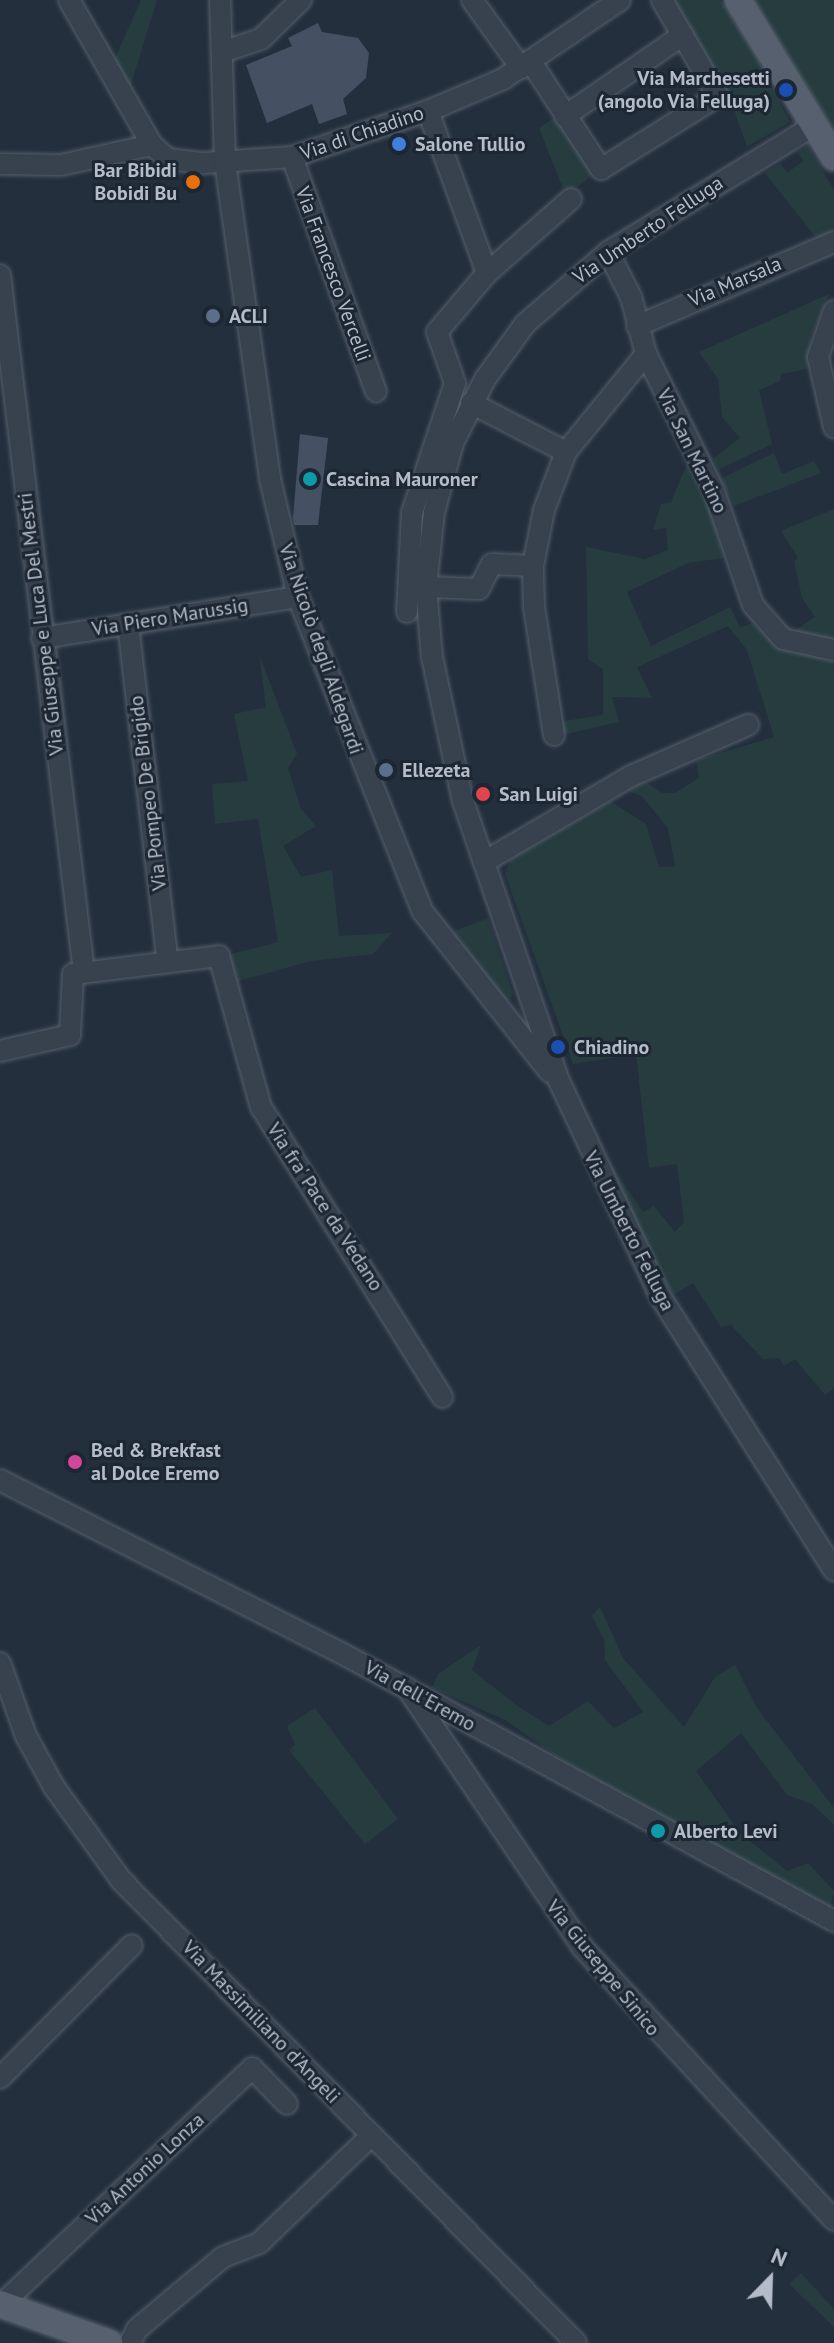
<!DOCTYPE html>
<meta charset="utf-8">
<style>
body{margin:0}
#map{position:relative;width:834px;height:2343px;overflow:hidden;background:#242f3e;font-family:"PT Sans",sans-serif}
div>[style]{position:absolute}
.green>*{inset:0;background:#263c3f}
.building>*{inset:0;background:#455162}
.roads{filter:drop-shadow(0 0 2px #565f6c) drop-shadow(0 0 2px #565f6c)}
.minor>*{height:20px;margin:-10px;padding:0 10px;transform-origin:10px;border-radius:10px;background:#38414e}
.major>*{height:26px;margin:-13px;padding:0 13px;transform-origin:13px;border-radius:13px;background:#56606e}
.dots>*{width:22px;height:22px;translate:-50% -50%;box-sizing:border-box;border:4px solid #1d2633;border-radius:50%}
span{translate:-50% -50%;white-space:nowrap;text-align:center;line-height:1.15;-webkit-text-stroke:6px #1d2633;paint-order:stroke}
.poi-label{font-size:20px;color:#b4bcc9;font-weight:700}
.right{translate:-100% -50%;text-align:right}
.left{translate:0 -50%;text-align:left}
.street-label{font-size:20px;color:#b4bcc9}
.north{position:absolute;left:730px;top:2239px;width:80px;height:80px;-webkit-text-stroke:6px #1d2633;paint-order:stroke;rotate:23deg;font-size:22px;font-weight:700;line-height:32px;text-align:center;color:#b4bcc9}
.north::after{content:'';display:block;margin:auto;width:28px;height:36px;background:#b4bcc9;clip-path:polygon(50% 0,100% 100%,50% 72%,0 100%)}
</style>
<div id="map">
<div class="green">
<div style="clip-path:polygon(141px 0,157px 0,128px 94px,113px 63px)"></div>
<div style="clip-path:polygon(671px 0,720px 0,738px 21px,790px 122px,747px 147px,731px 101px)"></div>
<div style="clip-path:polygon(752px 0,834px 0,834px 131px,777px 37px)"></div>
<div style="clip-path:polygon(557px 116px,596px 172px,566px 196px,539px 128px)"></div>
<div style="clip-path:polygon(808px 145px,834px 190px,834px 233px,817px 239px,765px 173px,780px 163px,787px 173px,803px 161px,797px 152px)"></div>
<div style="clip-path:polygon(829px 294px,811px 337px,807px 369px,781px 374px,780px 381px,759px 390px,772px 444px,718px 470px,713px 459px,740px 438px,722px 417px,718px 379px,699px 352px)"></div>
<div style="clip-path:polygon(774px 453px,782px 474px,814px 461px,821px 473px,734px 506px,722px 478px)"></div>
<div style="clip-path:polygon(687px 464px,714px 516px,723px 558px,688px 563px,627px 592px,651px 646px,730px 607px,740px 627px,753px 623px,774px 644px,834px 662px,834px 1388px,825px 1395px,795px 1359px,784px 1366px,779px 1358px,763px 1359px,731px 1325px,721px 1327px,693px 1283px,673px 1295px,607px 1169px,612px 1166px,643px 1212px,654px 1206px,675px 1232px,684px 1222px,677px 1164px,649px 1168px,636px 1054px,573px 1064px,505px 874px,511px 858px,610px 801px,646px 824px,659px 867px,675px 866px,668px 828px,642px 796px,623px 789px,644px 781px,662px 793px,675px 793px,699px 778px,696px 760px,774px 737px,747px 650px,728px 626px,637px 667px,652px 698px,612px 697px,619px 722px,561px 735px,558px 722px,603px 715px,603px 669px,588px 659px,586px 547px,645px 559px,668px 550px,666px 528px,653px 530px,661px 504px,671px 502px)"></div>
<div style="clip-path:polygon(834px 509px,834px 639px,790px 634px,815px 617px,802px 598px,794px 561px,798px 558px,781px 531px)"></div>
<div style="clip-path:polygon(259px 654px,297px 754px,288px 768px,301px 809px,316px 826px,283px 846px,301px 877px,332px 870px,339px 936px,392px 933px,373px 954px,311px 961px,235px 982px,228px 955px,278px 942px,258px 819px,215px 824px,212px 784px,248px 781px,234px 714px,266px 707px)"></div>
<div style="clip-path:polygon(488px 918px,513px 994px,506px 1006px,447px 934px)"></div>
<div style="clip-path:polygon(600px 1607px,623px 1658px,684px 1727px,715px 1677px,735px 1665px,757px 1708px,834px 1808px,834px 1825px,812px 1804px,787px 1795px,741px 1733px,696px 1771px,740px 1833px,787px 1871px,808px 1863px,834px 1891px,830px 1909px,563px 1761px,505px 1720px,432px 1688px,438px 1674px,481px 1645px,472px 1670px,516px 1705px,549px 1726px,588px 1701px,614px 1728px,643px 1712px,605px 1660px,604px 1640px,592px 1616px)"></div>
<div style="clip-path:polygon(315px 1708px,398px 1819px,365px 1844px,289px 1750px,295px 1745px,287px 1726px)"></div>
<div style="clip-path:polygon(801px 2273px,834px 2309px,834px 2327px,789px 2284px)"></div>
</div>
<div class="building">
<div style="clip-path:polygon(318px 23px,322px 32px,358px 38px,369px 53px,366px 78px,343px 99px,347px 114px,319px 124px,312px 104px,267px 123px,246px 65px,292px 46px,288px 38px)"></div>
<div style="clip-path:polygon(300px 434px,328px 438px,318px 525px,294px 525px,293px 518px)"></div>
</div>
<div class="roads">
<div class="minor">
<div style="left:69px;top:0;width:167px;rotate:60.2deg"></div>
<div style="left:152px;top:145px;width:21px;rotate:41deg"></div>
<div style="left:168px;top:159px;width:35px;rotate:7deg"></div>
<div style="left:203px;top:163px;width:89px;rotate:-3.9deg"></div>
<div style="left:292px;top:157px;width:144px;rotate:-18.7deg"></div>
<div style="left:428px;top:111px;width:82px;rotate:-23.1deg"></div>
<div style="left:503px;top:79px;width:141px;rotate:-34deg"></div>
<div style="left:220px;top:0;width:162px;rotate:88.2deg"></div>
<div style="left:225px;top:162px;width:320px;rotate:81.9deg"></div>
<div style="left:270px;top:479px;width:121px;rotate:76.7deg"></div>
<div style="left:298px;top:597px;width:339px;rotate:68.4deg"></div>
<div style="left:423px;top:912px;width:204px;rotate:51.6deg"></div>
<div style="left:472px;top:0;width:84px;rotate:54.2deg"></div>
<div style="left:222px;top:52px;width:41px;rotate:-18.4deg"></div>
<div style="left:261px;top:39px;width:56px;rotate:-44.3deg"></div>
<div style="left:531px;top:62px;width:128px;rotate:56.8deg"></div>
<div style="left:601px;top:169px;width:138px;rotate:-32deg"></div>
<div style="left:718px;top:96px;width:111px;rotate:-120.3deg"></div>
<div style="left:428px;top:111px;width:172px;rotate:70deg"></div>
<div style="left:565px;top:116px;width:143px;rotate:-34.5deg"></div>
<div style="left:815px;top:125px;width:243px;rotate:148.5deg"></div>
<div style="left:608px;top:252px;width:110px;rotate:139.1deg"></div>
<div style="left:525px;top:324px;width:68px;rotate:126deg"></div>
<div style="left:485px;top:379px;width:72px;rotate:116.6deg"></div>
<div style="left:453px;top:443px;width:72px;rotate:105.4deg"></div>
<div style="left:434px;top:512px;width:75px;rotate:96.1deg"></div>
<div style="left:426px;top:587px;width:70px;rotate:85.1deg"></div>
<div style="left:432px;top:657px;width:147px;rotate:77.9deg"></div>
<div style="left:463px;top:801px;width:296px;rotate:71.1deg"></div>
<div style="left:559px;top:1081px;width:238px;rotate:64.8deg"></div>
<div style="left:660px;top:1296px;width:325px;rotate:57.6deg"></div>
<div style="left:292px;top:157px;width:249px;rotate:70.3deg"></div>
<div style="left:0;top:164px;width:61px;rotate:0.9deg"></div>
<div style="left:61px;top:165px;width:93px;rotate:-12.4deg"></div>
<div style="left:608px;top:252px;width:51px;rotate:62.9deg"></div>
<div style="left:631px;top:297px;width:59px;rotate:75.3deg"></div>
<div style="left:646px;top:354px;width:153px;rotate:63.6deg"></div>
<div style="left:714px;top:491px;width:120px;rotate:71.1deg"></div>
<div style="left:753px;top:605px;width:45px;rotate:48.6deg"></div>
<div style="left:783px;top:639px;width:52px;rotate:12.2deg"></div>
<div style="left:0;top:275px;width:702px;rotate:83.13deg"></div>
<div style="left:834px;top:311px;width:49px;rotate:109.2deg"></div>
<div style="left:818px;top:357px;width:72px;rotate:77.1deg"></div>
<div style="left:637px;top:326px;width:214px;rotate:-23.1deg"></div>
<div style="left:471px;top:403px;width:107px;rotate:27.3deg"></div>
<div style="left:426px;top:587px;width:53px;rotate:2.2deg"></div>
<div style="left:479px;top:589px;width:28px;rotate:-63deg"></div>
<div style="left:492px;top:564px;width:41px;rotate:2.8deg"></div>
<div style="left:407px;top:612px;width:99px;rotate:-87.1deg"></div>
<div style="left:412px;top:513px;width:137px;rotate:-71.7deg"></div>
<div style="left:455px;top:383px;width:54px;rotate:-109.4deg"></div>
<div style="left:437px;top:332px;width:77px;rotate:-49.7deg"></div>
<div style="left:487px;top:273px;width:112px;rotate:-41.4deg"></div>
<div style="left:128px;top:624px;width:340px;rotate:83.3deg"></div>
<div style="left:42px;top:638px;width:259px;rotate:-9.1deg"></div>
<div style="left:554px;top:735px;width:130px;rotate:-98.9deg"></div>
<div style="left:534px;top:607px;width:41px;rotate:-91.4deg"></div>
<div style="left:533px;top:566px;width:57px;rotate:-78.9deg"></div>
<div style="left:544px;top:510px;width:62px;rotate:-69.2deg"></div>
<div style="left:566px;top:452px;width:127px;rotate:-50.8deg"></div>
<div style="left:484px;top:862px;width:170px;rotate:-30.3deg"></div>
<div style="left:631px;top:776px;width:128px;rotate:-23.6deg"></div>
<div style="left:0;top:1051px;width:72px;rotate:-12.9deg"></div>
<div style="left:70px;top:1035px;width:61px;rotate:-87.2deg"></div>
<div style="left:73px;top:974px;width:147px;rotate:-7deg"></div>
<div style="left:219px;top:956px;width:157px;rotate:74.5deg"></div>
<div style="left:261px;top:1107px;width:342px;rotate:58deg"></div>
<div style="left:0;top:1480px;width:387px;rotate:26.9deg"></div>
<div style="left:345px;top:1655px;width:557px;rotate:28.54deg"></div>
<div style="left:0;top:1663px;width:77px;rotate:70.4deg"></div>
<div style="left:26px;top:1736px;width:58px;rotate:61.2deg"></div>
<div style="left:54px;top:1787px;width:115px;rotate:54.2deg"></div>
<div style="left:121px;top:1880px;width:649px;rotate:45.5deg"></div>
<div style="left:407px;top:1688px;width:314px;rotate:55.9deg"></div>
<div style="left:583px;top:1948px;width:370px;rotate:47.3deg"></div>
<div style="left:0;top:2078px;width:187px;rotate:-45.2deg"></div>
<div style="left:2px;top:2304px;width:344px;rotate:-43.3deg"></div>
<div style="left:252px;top:2068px;width:50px;rotate:45.8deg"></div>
<div style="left:130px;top:2343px;width:16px;rotate:-63deg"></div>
<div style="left:137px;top:2329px;width:112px;rotate:-39.9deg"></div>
<div style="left:223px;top:2257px;width:39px;rotate:-21deg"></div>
<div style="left:259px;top:2243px;width:156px;rotate:-43.7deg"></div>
</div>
<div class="major">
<div style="left:738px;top:0;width:184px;rotate:58.6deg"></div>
<div style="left:0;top:2304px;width:116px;rotate:19.7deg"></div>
</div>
</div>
<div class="dots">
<div style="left:786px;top:90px;background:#1a4fb4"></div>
<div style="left:399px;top:144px;background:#3f7fe0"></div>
<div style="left:193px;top:182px;background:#e8710a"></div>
<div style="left:213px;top:316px;background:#5c6f8a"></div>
<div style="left:310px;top:479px;background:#0f9aa8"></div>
<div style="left:386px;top:770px;background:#5c6f8a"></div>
<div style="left:483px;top:794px;background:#e0444e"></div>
<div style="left:558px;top:1047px;background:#1a4fb4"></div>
<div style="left:75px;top:1462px;background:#d1479c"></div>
<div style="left:658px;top:1831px;background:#0f9aa8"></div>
</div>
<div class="poi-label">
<span class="right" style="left:770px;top:90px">Via Marchesetti<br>(angolo Via Felluga)</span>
<span class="left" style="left:415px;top:144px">Salone Tullio</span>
<span class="right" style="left:177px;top:182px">Bar Bibidi<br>Bobidi Bu</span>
<span class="left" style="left:229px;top:316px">ACLI</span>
<span class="left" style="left:326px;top:479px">Cascina Mauroner</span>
<span class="left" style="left:402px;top:770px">Ellezeta</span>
<span class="left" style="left:499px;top:794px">San Luigi</span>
<span class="left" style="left:574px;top:1047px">Chiadino</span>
<span class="left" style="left:91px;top:1462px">Bed &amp; Brekfast<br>al Dolce Eremo</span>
<span class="left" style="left:674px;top:1831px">Alberto Levi</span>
</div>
<div class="street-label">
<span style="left:362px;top:133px;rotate:-19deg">Via di Chiadino</span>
<span style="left:648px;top:230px;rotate:-34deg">Via Umberto Felluga</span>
<span style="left:333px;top:274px;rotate:70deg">Via Francesco Vercelli</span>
<span style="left:735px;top:282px;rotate:-23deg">Via Marsala</span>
<span style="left:692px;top:451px;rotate:64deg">Via San Martino</span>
<span style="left:170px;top:617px;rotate:-9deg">Via Piero Marussig</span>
<span style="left:41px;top:624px;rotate:-97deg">Via Giuseppe e Luca Del Mestri</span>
<span style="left:321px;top:649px;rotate:71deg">Via Nicolò degli Aldegardi</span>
<span style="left:148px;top:793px;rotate:-97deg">Via Pompeo De Brigido</span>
<span style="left:325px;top:1207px;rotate:57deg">Via fra' Pace da Vedano</span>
<span style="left:629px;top:1231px;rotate:63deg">Via Umberto Felluga</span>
<span style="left:420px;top:1696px;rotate:29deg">Via dell'Eremo</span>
<span style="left:603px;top:1968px;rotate:51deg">Via Giuseppe Sinico</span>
<span style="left:261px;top:2022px;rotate:46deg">Via Massimiliano d'Angeli</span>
<span style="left:145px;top:2169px;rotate:-43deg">Via Antonio Lonza</span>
</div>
<div class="north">N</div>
</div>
